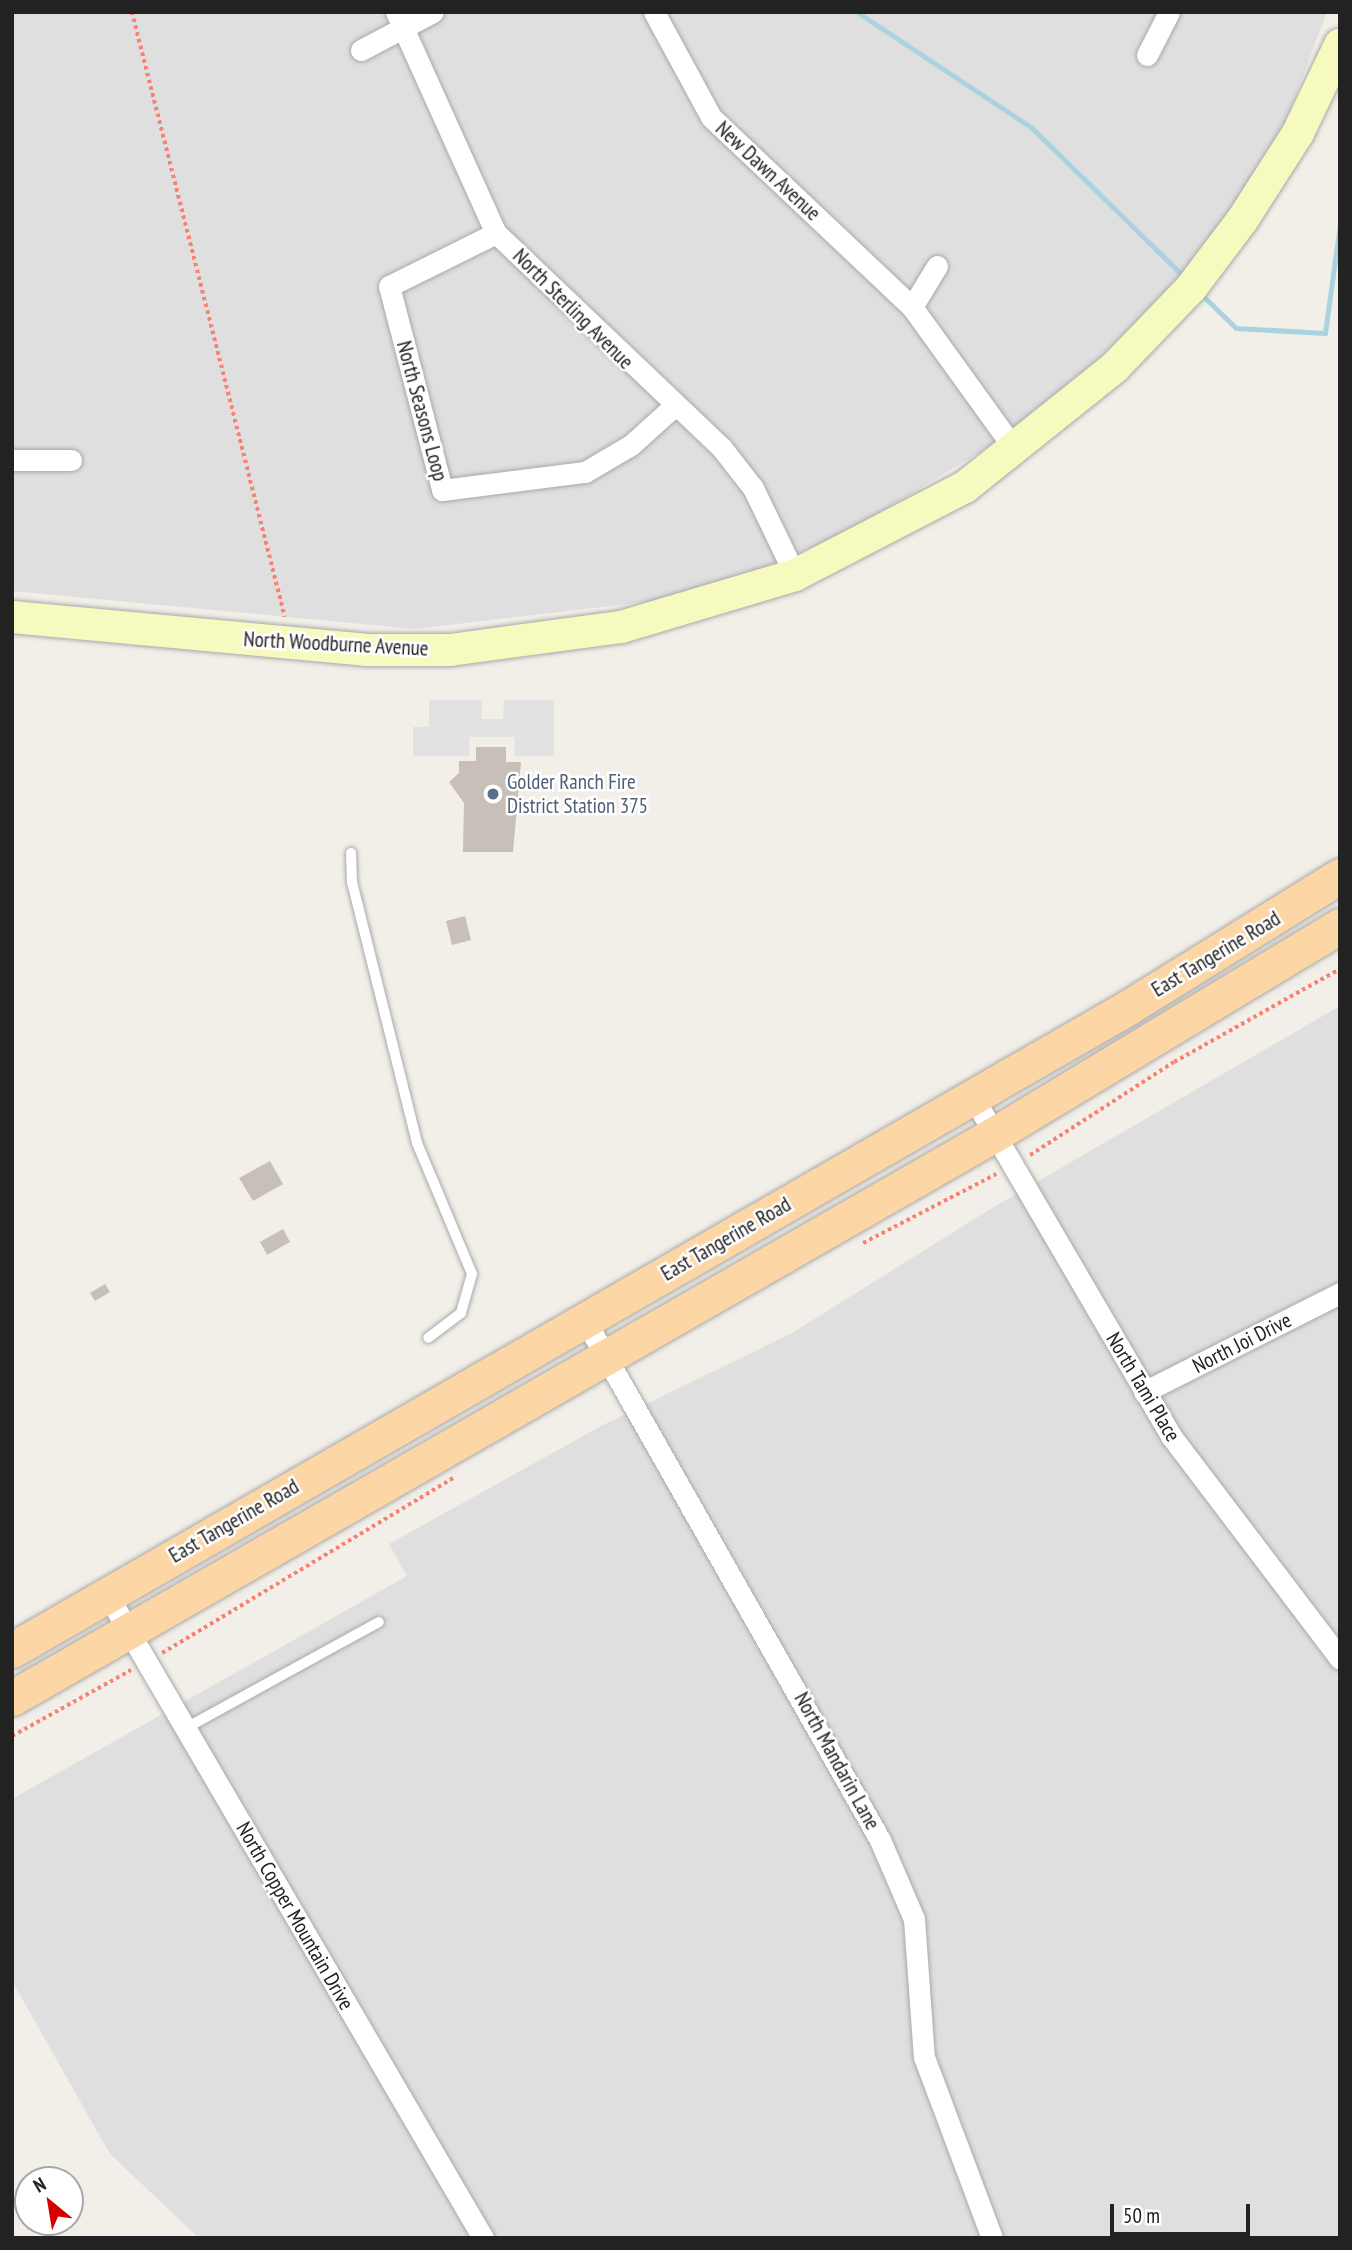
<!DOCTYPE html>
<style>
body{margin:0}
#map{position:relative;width:1352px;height:2250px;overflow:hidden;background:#f2efe9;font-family:"PT Sans Narrow",sans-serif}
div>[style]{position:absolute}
.residential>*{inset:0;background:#e0dfdf}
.parking>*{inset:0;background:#e2e2e2}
.stream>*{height:5px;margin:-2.5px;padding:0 2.5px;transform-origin:2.5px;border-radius:2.5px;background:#aad3df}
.building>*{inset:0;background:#c7bfb8}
.path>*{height:3.5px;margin-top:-1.75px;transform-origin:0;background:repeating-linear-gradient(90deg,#fa8072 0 3.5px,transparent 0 7px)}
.roads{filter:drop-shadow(0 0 2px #a9a9a9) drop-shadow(0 0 2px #a9a9a9)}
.lane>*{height:10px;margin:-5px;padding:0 5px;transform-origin:5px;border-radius:5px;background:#fff}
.street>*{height:21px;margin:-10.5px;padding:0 10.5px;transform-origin:10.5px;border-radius:10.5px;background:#fff}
.secondary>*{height:32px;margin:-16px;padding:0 16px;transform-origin:16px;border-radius:16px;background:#f7fabf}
.primary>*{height:35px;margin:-17.5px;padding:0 17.5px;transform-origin:17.5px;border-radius:17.5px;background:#fcd6a4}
.dots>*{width:19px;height:19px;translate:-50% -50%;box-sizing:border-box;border:4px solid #fff;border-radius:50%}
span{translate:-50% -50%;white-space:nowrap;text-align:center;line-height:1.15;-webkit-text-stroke:5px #fff;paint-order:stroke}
.street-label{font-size:21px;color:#222}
.service-label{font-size:21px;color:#4e5e75}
.left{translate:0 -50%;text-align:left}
.frame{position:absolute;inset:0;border:14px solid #222;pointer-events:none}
.north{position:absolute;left:14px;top:2166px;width:70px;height:70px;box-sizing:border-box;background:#fff;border:2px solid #a7a7a7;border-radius:50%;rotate:330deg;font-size:19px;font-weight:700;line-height:28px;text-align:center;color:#222}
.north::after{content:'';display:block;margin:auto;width:24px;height:32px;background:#d40000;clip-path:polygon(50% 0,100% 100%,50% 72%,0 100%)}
.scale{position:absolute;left:1110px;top:2204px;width:140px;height:32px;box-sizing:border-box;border:4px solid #222;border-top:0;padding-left:9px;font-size:21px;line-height:24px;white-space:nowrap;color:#222;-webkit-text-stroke:5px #fff;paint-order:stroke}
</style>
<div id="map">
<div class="residential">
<div style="clip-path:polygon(12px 12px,1327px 12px,1276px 147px,1184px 278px,1036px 418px,844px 534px,695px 596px,415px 629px,12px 591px)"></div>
<div style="clip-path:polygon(1340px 1006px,1340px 2238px,199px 2238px,110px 2154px,12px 1981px,12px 1799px,407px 1576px,389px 1544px,601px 1426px,792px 1333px,992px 1208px)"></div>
</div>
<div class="parking">
<div style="clip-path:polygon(429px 700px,482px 700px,482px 719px,503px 719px,504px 700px,554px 700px,554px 756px,515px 756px,514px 737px,470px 737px,469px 756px,413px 756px,413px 727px,429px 727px)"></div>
</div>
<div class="stream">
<div style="left:857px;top:12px;width:210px;rotate:33.5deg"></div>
<div style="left:1032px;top:128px;width:209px;rotate:44.4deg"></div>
<div style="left:1205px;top:298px;width:43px;rotate:44.1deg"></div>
<div style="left:1236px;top:328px;width:89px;rotate:3.2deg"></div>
<div style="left:1325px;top:333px;width:110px;rotate:-82.2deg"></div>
</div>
<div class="building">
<div style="clip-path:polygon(476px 747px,506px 747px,506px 762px,521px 762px,513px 852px,463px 852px,464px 803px,449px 782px,459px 773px,459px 761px,476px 761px)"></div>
<div style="clip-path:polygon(465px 916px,471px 940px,452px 945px,446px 921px)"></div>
<div style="clip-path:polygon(270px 1161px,283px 1184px,253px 1201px,239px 1178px)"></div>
<div style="clip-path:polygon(283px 1229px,290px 1242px,267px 1255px,260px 1242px)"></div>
<div style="clip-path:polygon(105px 1284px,110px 1292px,95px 1301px,90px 1293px)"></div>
</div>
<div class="path">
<div style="left:132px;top:12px;width:624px;rotate:75.81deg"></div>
<div style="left:1030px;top:1155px;width:171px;rotate:-32.9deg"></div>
<div style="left:1174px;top:1062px;width:190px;rotate:-29.3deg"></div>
<div style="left:863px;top:1243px;width:150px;rotate:-27.4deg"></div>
<div style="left:162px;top:1653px;width:343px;rotate:-31deg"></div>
<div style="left:12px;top:1736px;width:136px;rotate:-29deg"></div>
</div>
<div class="roads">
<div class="lane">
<div style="left:351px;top:853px;width:29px;rotate:88deg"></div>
<div style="left:352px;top:882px;width:269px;rotate:76deg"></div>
<div style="left:417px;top:1143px;width:142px;rotate:67.2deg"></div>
<div style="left:472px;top:1274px;width:41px;rotate:105.8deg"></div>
<div style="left:461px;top:1313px;width:41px;rotate:142.9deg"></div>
<div style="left:186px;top:1728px;width:220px;rotate:-28.8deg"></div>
</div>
<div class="street">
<div style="left:396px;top:12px;width:243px;rotate:65.7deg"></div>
<div style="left:496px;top:233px;width:311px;rotate:43.6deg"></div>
<div style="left:721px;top:447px;width:52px;rotate:52deg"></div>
<div style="left:753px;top:488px;width:97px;rotate:64.2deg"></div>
<div style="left:654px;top:12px;width:119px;rotate:61.5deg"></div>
<div style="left:711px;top:117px;width:277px;rotate:43.4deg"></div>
<div style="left:912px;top:307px;width:178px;rotate:54.2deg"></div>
<div style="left:361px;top:50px;width:81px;rotate:-27.8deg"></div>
<div style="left:1147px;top:55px;width:48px;rotate:-62.9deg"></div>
<div style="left:496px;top:233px;width:119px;rotate:153.6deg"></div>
<div style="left:389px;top:286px;width:211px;rotate:75.4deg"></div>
<div style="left:442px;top:490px;width:144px;rotate:-7.2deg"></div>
<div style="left:585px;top:472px;width:53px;rotate:-30.4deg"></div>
<div style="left:631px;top:445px;width:57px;rotate:-42.1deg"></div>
<div style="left:912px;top:307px;width:48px;rotate:-58.6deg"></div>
<div style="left:12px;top:460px;width:59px"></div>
<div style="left:973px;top:1097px;width:393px;rotate:59.7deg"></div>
<div style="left:1171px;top:1436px;width:280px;rotate:52.8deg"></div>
<div style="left:585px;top:1320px;width:598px;rotate:60.43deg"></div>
<div style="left:880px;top:1840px;width:86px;rotate:66.7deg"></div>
<div style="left:914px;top:1919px;width:138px;rotate:85.9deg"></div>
<div style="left:924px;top:2057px;width:193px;rotate:69.4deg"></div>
<div style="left:1144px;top:1392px;width:220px;rotate:-26.8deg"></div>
<div style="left:107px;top:1594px;width:746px;rotate:59.72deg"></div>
</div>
<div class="secondary">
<div style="left:12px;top:617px;width:355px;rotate:5.3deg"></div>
<div style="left:365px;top:650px;width:85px"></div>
<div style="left:450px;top:650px;width:173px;rotate:-7.7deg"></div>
<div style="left:621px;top:627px;width:182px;rotate:-16.6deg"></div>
<div style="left:795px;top:575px;width:191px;rotate:-27.4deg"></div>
<div style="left:965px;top:487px;width:191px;rotate:-38.6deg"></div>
<div style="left:1114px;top:368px;width:111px;rotate:-46.1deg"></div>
<div style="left:1191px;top:288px;width:86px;rotate:-53deg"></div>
<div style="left:1243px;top:219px;width:102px;rotate:-57.4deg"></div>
<div style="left:1298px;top:133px;width:98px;rotate:-64.5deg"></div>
</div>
<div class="primary">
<div style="left:12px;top:1650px;width:1287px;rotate:-29.93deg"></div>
<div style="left:1127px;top:1008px;width:251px;rotate:-31.8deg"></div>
<div style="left:12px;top:1698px;width:1133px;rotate:-29.85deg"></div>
<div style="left:995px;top:1134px;width:403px;rotate:-31.1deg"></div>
</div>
</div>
<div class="dots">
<div style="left:493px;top:794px;background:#5c6f8a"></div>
</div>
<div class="street-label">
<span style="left:768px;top:171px;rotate:43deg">New Dawn Avenue</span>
<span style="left:573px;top:309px;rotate:45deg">North Sterling Avenue</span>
<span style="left:422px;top:411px;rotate:75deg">North Seasons Loop</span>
<span style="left:336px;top:644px;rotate:3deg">North Woodburne Avenue</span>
<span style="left:1216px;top:954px;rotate:-31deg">East Tangerine Road</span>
<span style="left:726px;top:1239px;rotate:-30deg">East Tangerine Road</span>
<span style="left:1242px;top:1343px;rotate:-27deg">North Joi Drive</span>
<span style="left:1143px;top:1387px;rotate:59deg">North Tami Place</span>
<span style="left:234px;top:1521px;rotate:-30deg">East Tangerine Road</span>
<span style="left:837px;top:1761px;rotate:61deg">North Mandarin Lane</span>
<span style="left:295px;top:1916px;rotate:60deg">North Copper Mountain Drive</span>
</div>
<div class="service-label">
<span class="left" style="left:507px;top:794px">Golder Ranch Fire<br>District Station 375</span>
</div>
<div class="frame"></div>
<div class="north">N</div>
<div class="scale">50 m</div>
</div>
